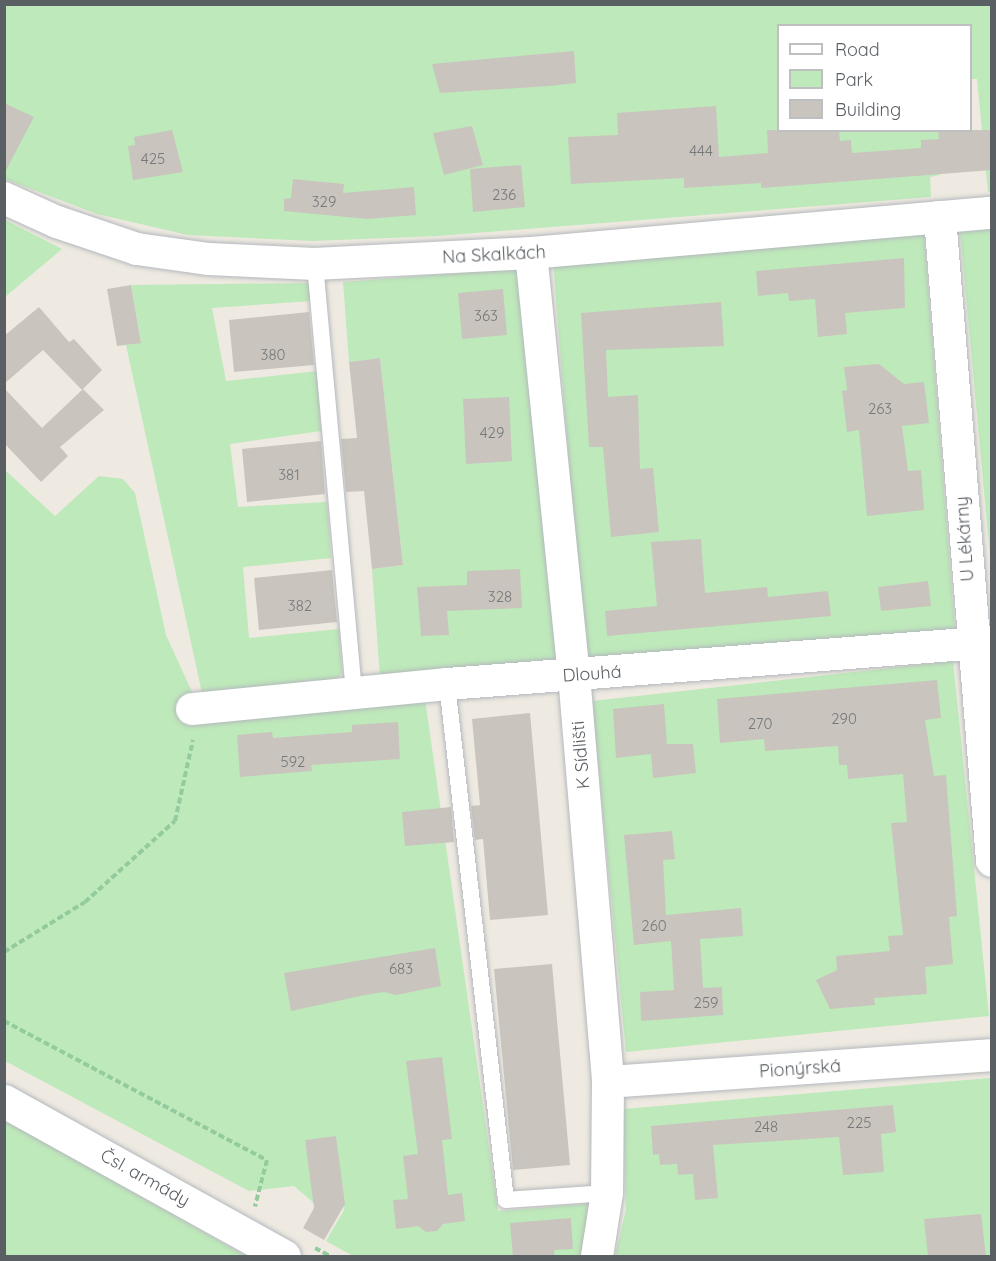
<!DOCTYPE html>
<meta charset="utf-8">
<style>
body{margin:0}
#map{position:relative;width:996px;height:1261px;overflow:hidden;background:#eeeae1;font-family:Quicksand,sans-serif}
div>[style]{position:absolute}
.green>*{inset:0;background:#bee9ba}
.building>*{inset:0;background:#c9c5be}
.path>*{height:4px;margin-top:-2px;transform-origin:0;background:repeating-linear-gradient(90deg,#93ca9e 0 6px,transparent 0 9px)}
.roads{filter:drop-shadow(0 0 2px #b4b8bd) drop-shadow(0 0 2px #b4b8bd)}
.lane>*{height:16px;margin:-8px;padding:0 8px;transform-origin:8px;border-radius:8px;background:#fff}
.street>*{height:32px;margin:-16px;padding:0 16px;transform-origin:16px;border-radius:16px;background:#fff}
.secondary>*{height:33px;margin:-16.5px;padding:0 16.5px;transform-origin:16.5px;border-radius:16.5px;background:#fff}
span{translate:-50% -50%;white-space:nowrap;text-align:center;line-height:1.15;-webkit-text-stroke:6px #fff;paint-order:stroke}
.number-label{font-size:15px;color:#76787a}
.number-label span{-webkit-text-stroke-width:0}
.street-label{font-size:18px;color:#5a5f64}
.frame{position:absolute;inset:0;border:6px solid #5a5f64;pointer-events:none}
.legend{position:absolute;left:777px;top:24px;width:195px;height:108px;box-sizing:border-box;background:#fff;border:2px solid #bdbfc1;margin:0;padding:8px 10px;list-style:none;font-size:18px;color:#5a5f64}
.legend li{display:flex;align-items:center;gap:12px;height:30px}
.legend b{width:30px;border:2px solid #bdbfc1}
</style>
<div id="map">
<div class="green">
<div style="clip-path:polygon(4px 5px,991px 5px,991px 192px,988px 192px,977px 79px,971px 79px,970px 26px,778px 26px,778px 130px,955px 131px,937px 141px,940px 175px,930px 177px,931px 197px,437px 236px,312px 241px,188px 235px,97px 214px,5px 179px)"></div>
<div style="clip-path:polygon(5px 220px,62px 249px,5px 297px)"></div>
<div style="clip-path:polygon(991px 228px,991px 567px,960px 231px)"></div>
<div style="clip-path:polygon(924px 234px,955px 630px,585px 666px,553px 262px)"></div>
<div style="clip-path:polygon(524px 268px,560px 661px,380px 677px,372px 569px,403px 565px,380px 358px,349px 362px,343px 282px)"></div>
<div style="clip-path:polygon(311px 283px,312px 301px,212px 308px,226px 381px,317px 371px,321px 431px,230px 444px,238px 507px,327px 502px,331px 558px,243px 567px,249px 638px,339px 629px,342px 673px,333px 683px,202px 693px,126px 345px,141px 342px,131px 285px)"></div>
<div style="clip-path:polygon(5px 470px,55px 516px,99px 476px,123px 479px,135px 493px,166px 635px,207px 725px,207px 717px,425px 699px,498px 1211px,597px 1203px,582px 1256px,353px 1256px,326px 1241px,344px 1210px,336px 1137px,305px 1140px,314px 1203px,294px 1186px,249px 1191px,5px 1061px)"></div>
<div style="clip-path:polygon(953px 661px,989px 1016px,626px 1052px,592px 701px)"></div>
<div style="clip-path:polygon(990px 1078px,991px 1256px,615px 1256px,626px 1210px,623px 1109px)"></div>
<div style="clip-path:polygon(5px 1120px,246px 1256px,5px 1256px)"></div>
</div>
<div class="building">
<div style="clip-path:polygon(574px 51px,576px 83px,549px 86px,440px 93px,432px 64px)"></div>
<div style="clip-path:polygon(4px 103px,34px 117px,4px 174px)"></div>
<div style="clip-path:polygon(716px 106px,719px 157px,768px 153px,767px 130px,839px 130px,840px 141px,851px 140px,852px 153px,921px 148px,921px 140px,939px 139px,938px 130px,992px 130px,992px 170px,761px 188px,761px 183px,684px 188px,684px 178px,571px 184px,568px 137px,618px 135px,617px 113px)"></div>
<div style="clip-path:polygon(472px 126px,483px 165px,444px 175px,433px 133px)"></div>
<div style="clip-path:polygon(172px 130px,183px 172px,133px 180px,128px 146px,135px 145px,134px 137px)"></div>
<div style="clip-path:polygon(521px 165px,525px 207px,473px 212px,470px 169px)"></div>
<div style="clip-path:polygon(293px 179px,344px 184px,343px 193px,414px 187px,416px 215px,367px 219px,284px 211px,284px 199px,291px 198px)"></div>
<div style="clip-path:polygon(904px 258px,905px 308px,845px 313px,847px 334px,818px 337px,815px 299px,789px 301px,788px 293px,758px 296px,756px 271px)"></div>
<div style="clip-path:polygon(131px 285px,141px 343px,117px 346px,107px 289px)"></div>
<div style="clip-path:polygon(503px 289px,507px 335px,462px 339px,458px 293px)"></div>
<div style="clip-path:polygon(721px 302px,724px 346px,606px 350px,608px 397px,638px 395px,640px 469px,653px 468px,659px 532px,611px 537px,603px 447px,589px 447px,581px 313px)"></div>
<div style="clip-path:polygon(39px 307px,69px 342px,74px 339px,102px 370px,82px 390px,43px 350px,4px 384px,4px 336px)"></div>
<div style="clip-path:polygon(309px 312px,314px 365px,234px 372px,229px 320px)"></div>
<div style="clip-path:polygon(380px 358px,403px 565px,372px 569px,364px 491px,346px 492px,341px 439px,357px 438px,349px 362px)"></div>
<div style="clip-path:polygon(879px 364px,904px 384px,924px 382px,929px 423px,902px 426px,908px 471px,921px 470px,924px 510px,867px 516px,859px 430px,847px 432px,842px 391px,847px 390px,844px 367px)"></div>
<div style="clip-path:polygon(4px 388px,42px 428px,83px 389px,104px 410px,60px 447px,68px 456px,41px 482px,4px 443px)"></div>
<div style="clip-path:polygon(509px 397px,512px 461px,466px 464px,463px 399px)"></div>
<div style="clip-path:polygon(321px 441px,325px 494px,247px 502px,242px 449px)"></div>
<div style="clip-path:polygon(701px 539px,705px 593px,767px 587px,768px 597px,828px 591px,831px 616px,607px 636px,605px 611px,657px 606px,651px 542px)"></div>
<div style="clip-path:polygon(520px 569px,522px 608px,447px 611px,449px 635px,421px 636px,417px 587px,467px 585px,467px 571px)"></div>
<div style="clip-path:polygon(332px 570px,337px 622px,259px 630px,254px 578px)"></div>
<div style="clip-path:polygon(928px 581px,931px 606px,881px 611px,878px 587px)"></div>
<div style="clip-path:polygon(937px 680px,941px 718px,925px 720px,934px 776px,946px 775px,957px 916px,949px 917px,953px 964px,925px 967px,927px 994px,874px 998px,875px 1005px,830px 1009px,816px 980px,837px 970px,836px 956px,890px 951px,888px 936px,903px 935px,891px 823px,907px 822px,903px 774px,848px 779px,847px 765px,839px 765px,838px 746px,765px 751px,764px 739px,720px 743px,717px 699px)"></div>
<div style="clip-path:polygon(664px 704px,667px 744px,693px 744px,696px 773px,653px 778px,651px 754px,616px 758px,613px 709px)"></div>
<div style="clip-path:polygon(530px 713px,548px 915px,490px 920px,483px 839px,475px 840px,471px 806px,480px 805px,472px 719px)"></div>
<div style="clip-path:polygon(398px 722px,400px 759px,311px 765px,312px 771px,240px 777px,237px 735px,272px 732px,273px 738px,352px 732px,352px 725px)"></div>
<div style="clip-path:polygon(451px 807px,454px 842px,405px 846px,402px 812px)"></div>
<div style="clip-path:polygon(672px 831px,675px 859px,663px 860px,666px 915px,741px 908px,743px 936px,700px 939px,703px 988px,722px 987px,723px 1015px,641px 1021px,640px 992px,674px 990px,671px 941px,634px 945px,624px 835px)"></div>
<div style="clip-path:polygon(435px 948px,441px 986px,396px 995px,384px 992px,365px 995px,291px 1011px,284px 973px)"></div>
<div style="clip-path:polygon(552px 964px,570px 1165px,513px 1170px,494px 969px)"></div>
<div style="clip-path:polygon(442px 1057px,452px 1139px,442px 1140px,448px 1195px,462px 1193px,465px 1221px,443px 1224px,437px 1231px,426px 1232px,418px 1226px,396px 1229px,393px 1200px,408px 1199px,403px 1156px,418px 1154px,406px 1061px)"></div>
<div style="clip-path:polygon(893px 1105px,896px 1132px,881px 1134px,884px 1172px,843px 1175px,839px 1137px,713px 1145px,718px 1198px,695px 1200px,693px 1174px,678px 1175px,677px 1164px,660px 1165px,659px 1154px,653px 1155px,651px 1126px)"></div>
<div style="clip-path:polygon(336px 1136px,345px 1204px,324px 1240px,303px 1228px,314px 1208px,305px 1140px)"></div>
<div style="clip-path:polygon(981px 1214px,986px 1257px,928px 1257px,924px 1219px)"></div>
<div style="clip-path:polygon(571px 1218px,573px 1249px,554px 1250px,555px 1257px,513px 1257px,510px 1223px)"></div>
</div>
<div class="path">
<div style="left:4px;top:952px;width:95px;rotate:-31.7deg"></div>
<div style="left:85px;top:902px;width:121px;rotate:-42deg"></div>
<div style="left:175px;top:821px;width:83px;rotate:-77.5deg"></div>
<div style="left:4px;top:1021px;width:297px;rotate:27.9deg"></div>
<div style="left:267px;top:1160px;width:48px;rotate:104.6deg"></div>
<div style="left:315px;top:1248px;width:17px;rotate:28deg"></div>
</div>
<div class="roads">
<div class="lane">
<div style="left:315px;top:264px;width:431px;rotate:84.8deg"></div>
<div style="left:447px;top:684px;width:519px;rotate:83.48deg"></div>
<div style="left:506px;top:1200px;width:101px;rotate:-4deg"></div>
</div>
<div class="street">
<div style="left:4px;top:198px;width:58px;rotate:24.4deg"></div>
<div style="left:57px;top:222px;width:84px;rotate:18.6deg"></div>
<div style="left:137px;top:249px;width:73px;rotate:7.9deg"></div>
<div style="left:209px;top:259px;width:106px;rotate:2.7deg"></div>
<div style="left:315px;top:264px;width:216px;rotate:-2.9deg"></div>
<div style="left:531px;top:253px;width:463px;rotate:-5deg"></div>
<div style="left:940px;top:217px;width:646px;rotate:85.38deg"></div>
<div style="left:531px;top:253px;width:424px;rotate:84.2deg"></div>
<div style="left:574px;top:675px;width:408px;rotate:85.2deg"></div>
<div style="left:608px;top:1082px;width:111px;rotate:90.5deg"></div>
<div style="left:607px;top:1193px;width:64px;rotate:99deg"></div>
<div style="left:192px;top:709px;width:256px;rotate:-5.6deg"></div>
<div style="left:447px;top:684px;width:547px;rotate:-4.41deg"></div>
<div style="left:608px;top:1082px;width:385px;rotate:-4deg"></div>
</div>
<div class="secondary">
<div style="left:4px;top:1101px;width:320px;rotate:29deg"></div>
</div>
</div>
<div class="number-label">
<span style="left:701px;top:151px">444</span>
<span style="left:153px;top:159px">425</span>
<span style="left:504px;top:195px">236</span>
<span style="left:324px;top:202px">329</span>
<span style="left:486px;top:316px">363</span>
<span style="left:273px;top:355px">380</span>
<span style="left:880px;top:409px">263</span>
<span style="left:492px;top:433px">429</span>
<span style="left:289px;top:475px">381</span>
<span style="left:500px;top:597px">328</span>
<span style="left:300px;top:606px">382</span>
<span style="left:844px;top:719px">290</span>
<span style="left:760px;top:724px">270</span>
<span style="left:293px;top:762px">592</span>
<span style="left:654px;top:926px">260</span>
<span style="left:401px;top:969px">683</span>
<span style="left:706px;top:1003px">259</span>
<span style="left:859px;top:1123px">225</span>
<span style="left:766px;top:1127px">248</span>
</div>
<div class="street-label">
<span style="left:494px;top:255px;rotate:-3deg">Na Skalkách</span>
<span style="left:965px;top:539px;rotate:-94deg">U Lékárny</span>
<span style="left:592px;top:674px;rotate:-4deg">Dlouhá</span>
<span style="left:581px;top:755px;rotate:-95deg">K Sídlišti</span>
<span style="left:800px;top:1069px;rotate:-4deg">Pionýrská</span>
<span style="left:145px;top:1178px;rotate:29deg">Čsl. armády</span>
</div>
<div class="frame"></div>
<ul class="legend">
<li><b style="height:8px;background:#fff"></b>Road</li>
<li><b style="height:16px;background:#bee9ba"></b>Park</li>
<li><b style="height:16px;background:#c9c5be"></b>Building</li>
</ul>
</div>
